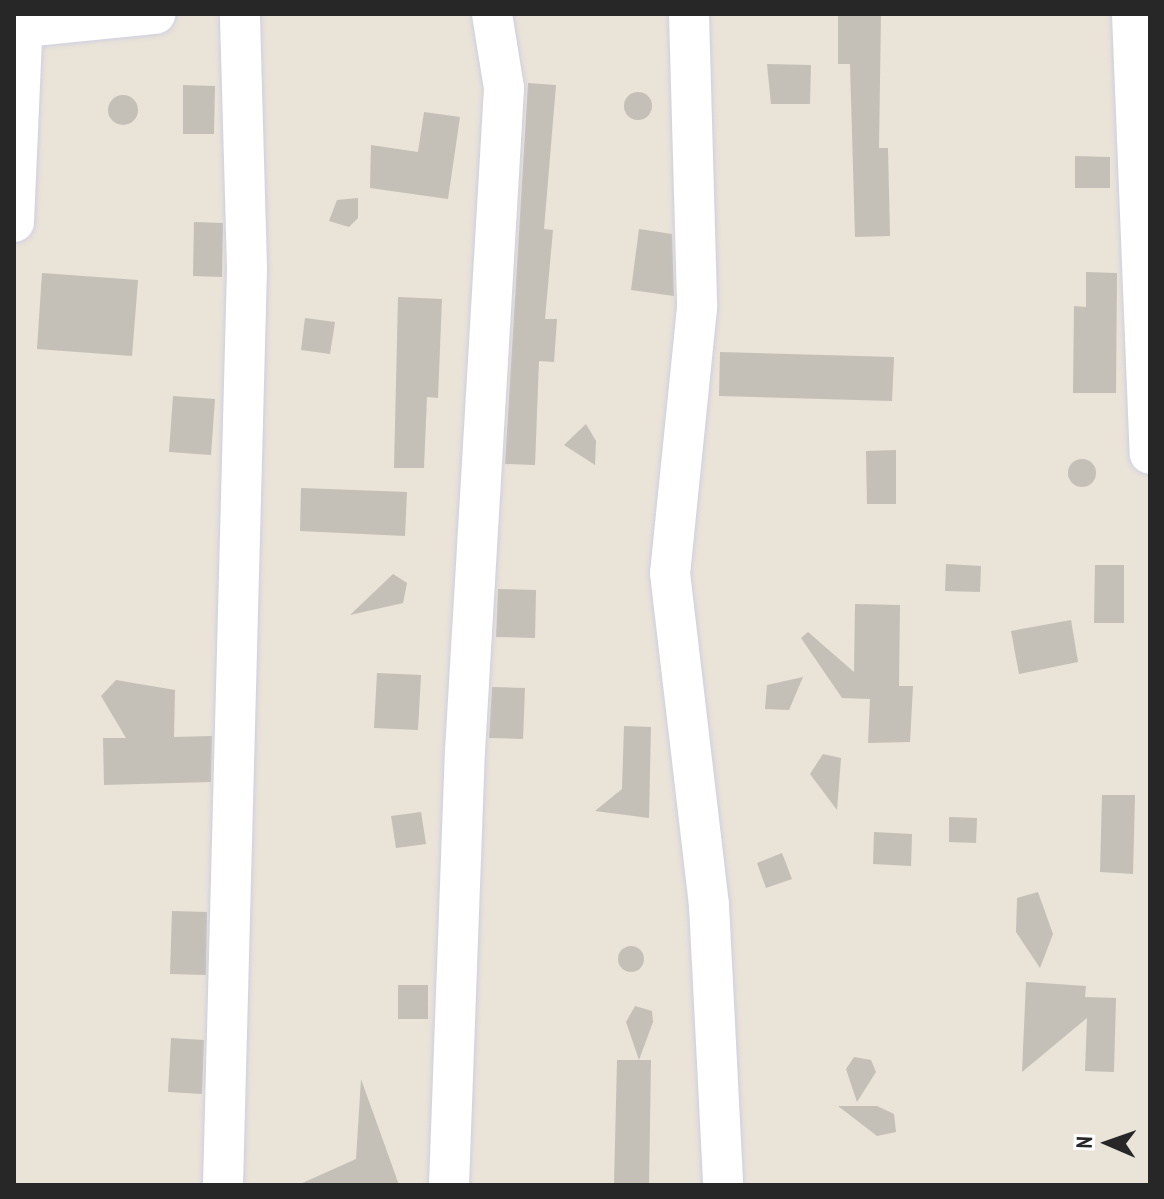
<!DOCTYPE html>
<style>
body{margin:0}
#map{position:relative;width:1164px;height:1199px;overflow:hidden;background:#e9e3d8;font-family:"PT Sans Narrow",sans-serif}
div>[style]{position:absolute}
.building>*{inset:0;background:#c4c0b8}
.round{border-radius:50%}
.roads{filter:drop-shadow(0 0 2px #cecfe0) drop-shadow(0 0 2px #cecfe0)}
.street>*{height:40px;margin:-20px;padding:0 20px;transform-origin:20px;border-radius:20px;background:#fff}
span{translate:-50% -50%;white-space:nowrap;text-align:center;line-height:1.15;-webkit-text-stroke:6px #fff;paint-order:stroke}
.frame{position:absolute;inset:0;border:16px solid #272727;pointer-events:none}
.north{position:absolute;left:1068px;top:1103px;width:80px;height:80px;-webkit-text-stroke:6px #fff;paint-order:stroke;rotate:272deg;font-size:22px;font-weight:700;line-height:32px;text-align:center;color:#272727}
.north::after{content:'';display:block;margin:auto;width:28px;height:36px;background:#272727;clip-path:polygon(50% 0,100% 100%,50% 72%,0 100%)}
</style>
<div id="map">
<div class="building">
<div style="clip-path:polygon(838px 14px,881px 14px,879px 148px,888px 148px,890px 236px,855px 237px,850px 64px,838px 64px)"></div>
<div style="clip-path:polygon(767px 64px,811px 65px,810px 104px,771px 104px)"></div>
<div style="clip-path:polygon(528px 83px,556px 85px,544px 229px,553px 230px,545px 319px,557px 319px,554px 362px,539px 361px,535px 465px,505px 464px)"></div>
<div style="clip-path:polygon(183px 85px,215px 86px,214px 134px,183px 134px)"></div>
<div class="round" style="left:624px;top:92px;width:28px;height:28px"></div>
<div class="round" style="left:108px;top:95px;width:30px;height:30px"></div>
<div style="clip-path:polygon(424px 112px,460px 117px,448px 199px,370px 188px,371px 145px,418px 152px)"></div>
<div style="clip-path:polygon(1075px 156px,1110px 157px,1110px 188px,1075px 188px)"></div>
<div style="clip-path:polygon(358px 198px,358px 218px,349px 227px,329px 221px,337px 200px)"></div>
<div style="clip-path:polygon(194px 222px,223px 223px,222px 277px,193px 276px)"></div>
<div style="clip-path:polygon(639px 229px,672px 234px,674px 296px,631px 290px)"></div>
<div style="clip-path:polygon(1086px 272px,1117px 273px,1116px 393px,1073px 393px,1074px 306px,1086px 307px)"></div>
<div style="clip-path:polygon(42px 273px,138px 280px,132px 356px,37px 349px)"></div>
<div style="clip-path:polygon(398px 297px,442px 299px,438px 398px,427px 397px,424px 468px,394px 468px)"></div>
<div style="clip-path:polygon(305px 318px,335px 322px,330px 354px,301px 350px)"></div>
<div style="clip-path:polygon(720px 352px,894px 357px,892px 401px,719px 396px)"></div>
<div style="clip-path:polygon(173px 396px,215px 399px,211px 455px,169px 452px)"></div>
<div style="clip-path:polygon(586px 424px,596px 441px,595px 465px,564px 445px)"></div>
<div style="clip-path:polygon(896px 450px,896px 504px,867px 504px,866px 451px)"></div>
<div class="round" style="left:1068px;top:459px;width:28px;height:28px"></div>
<div style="clip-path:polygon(301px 488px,407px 492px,405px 536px,300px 531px)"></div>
<div style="clip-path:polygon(946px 564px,981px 566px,980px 592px,945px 591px)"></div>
<div style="clip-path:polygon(1095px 565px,1124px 565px,1124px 623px,1094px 623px)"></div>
<div style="clip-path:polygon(393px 574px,407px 583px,403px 603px,350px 615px)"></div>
<div style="clip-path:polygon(498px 589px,536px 590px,535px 638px,496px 637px)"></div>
<div style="clip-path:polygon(855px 604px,900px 605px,899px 686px,913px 686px,910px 742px,868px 743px,870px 699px,842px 698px,801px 638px,808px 632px,854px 672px)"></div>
<div style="clip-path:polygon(1071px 620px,1078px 662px,1019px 674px,1011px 631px)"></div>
<div style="clip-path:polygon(377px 673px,421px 675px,418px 730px,374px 728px)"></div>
<div style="clip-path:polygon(803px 677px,789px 710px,765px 709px,767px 685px)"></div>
<div style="clip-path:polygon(116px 680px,175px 690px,174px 737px,212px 736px,211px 782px,104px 785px,103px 738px,126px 738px,101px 696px)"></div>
<div style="clip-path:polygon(492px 687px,525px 688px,523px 739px,489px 738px)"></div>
<div style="clip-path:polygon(624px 726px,651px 727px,649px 818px,595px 811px,622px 789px)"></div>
<div style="clip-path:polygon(823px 754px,841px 758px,837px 810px,810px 774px)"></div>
<div style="clip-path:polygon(1102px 795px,1135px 795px,1133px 874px,1100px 872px)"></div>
<div style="clip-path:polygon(421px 812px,426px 844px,396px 848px,391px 816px)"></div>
<div style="clip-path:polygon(949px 817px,977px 818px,976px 843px,949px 842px)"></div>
<div style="clip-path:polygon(874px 832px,912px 834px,911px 866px,873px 864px)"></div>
<div style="clip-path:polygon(782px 853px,792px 879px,766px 888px,757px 863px)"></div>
<div style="clip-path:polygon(1038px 892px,1053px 934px,1040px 968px,1016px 932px,1017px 898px)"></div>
<div style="clip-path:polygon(172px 911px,207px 912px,206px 975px,170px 974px)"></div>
<div class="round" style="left:618px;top:946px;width:26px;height:26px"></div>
<div style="clip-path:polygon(1026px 982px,1086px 986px,1085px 997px,1116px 998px,1114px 1072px,1085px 1071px,1087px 1018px,1022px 1072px)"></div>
<div style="clip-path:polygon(398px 985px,428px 985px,428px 1019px,398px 1019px)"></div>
<div style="clip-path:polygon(635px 1006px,652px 1011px,653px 1022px,639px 1060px,626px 1022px)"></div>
<div style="clip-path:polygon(171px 1038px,204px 1040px,202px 1094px,168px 1092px)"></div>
<div style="clip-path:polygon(854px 1057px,871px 1060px,876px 1072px,857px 1102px,846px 1069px)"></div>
<div style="clip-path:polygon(617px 1060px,651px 1060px,649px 1185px,614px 1185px)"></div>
<div style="clip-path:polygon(361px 1079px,399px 1185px,298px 1185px,356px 1159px)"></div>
<div style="clip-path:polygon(838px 1106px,877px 1106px,894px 1114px,896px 1132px,877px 1136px)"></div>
</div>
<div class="roads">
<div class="street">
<div style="left:689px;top:14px;width:294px;rotate:88.4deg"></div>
<div style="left:697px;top:308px;width:266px;rotate:95.8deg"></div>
<div style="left:670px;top:573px;width:334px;rotate:83.3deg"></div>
<div style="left:709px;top:905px;width:280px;rotate:87.1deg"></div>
<div style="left:1132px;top:14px;width:440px;rotate:87.7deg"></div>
<div style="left:14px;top:28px;width:142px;rotate:-5.7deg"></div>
<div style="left:14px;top:222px;width:208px;rotate:-87.5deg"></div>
<div style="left:223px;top:1185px;width:917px;rotate:-88.5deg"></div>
<div style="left:247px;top:268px;width:254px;rotate:-91.6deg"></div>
<div style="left:449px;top:1185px;width:434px;rotate:-87.9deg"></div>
<div style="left:465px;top:751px;width:664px;rotate:-86.63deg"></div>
<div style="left:504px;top:88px;width:75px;rotate:-99.2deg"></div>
</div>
</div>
<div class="frame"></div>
<div class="north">N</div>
</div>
